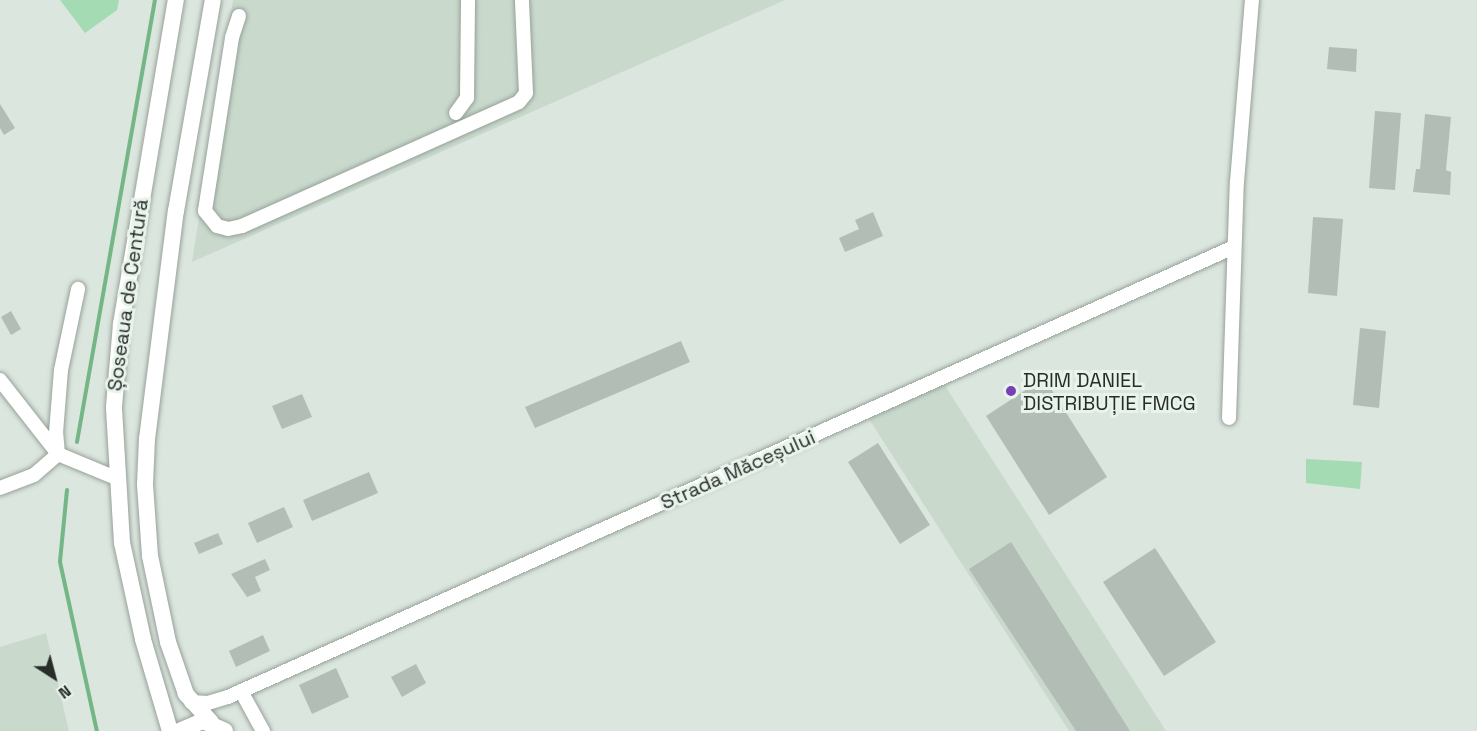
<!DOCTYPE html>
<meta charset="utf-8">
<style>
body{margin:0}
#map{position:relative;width:1477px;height:731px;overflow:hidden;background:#dbe6de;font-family:"Space Grotesk",sans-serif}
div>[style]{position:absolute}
.built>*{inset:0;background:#c9dacd}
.green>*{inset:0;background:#a4dbb2}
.stream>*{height:4px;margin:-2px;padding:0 2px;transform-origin:2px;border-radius:2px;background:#75b687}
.building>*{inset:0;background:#b2bdb5}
.roads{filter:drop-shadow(0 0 2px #97a199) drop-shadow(0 0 2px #97a199)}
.minor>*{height:14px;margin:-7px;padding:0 7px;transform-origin:7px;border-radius:7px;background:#fff}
.major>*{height:16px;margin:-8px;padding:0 8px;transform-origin:8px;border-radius:8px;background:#fff}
.dots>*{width:16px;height:16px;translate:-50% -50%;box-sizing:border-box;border:3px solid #e8f3eb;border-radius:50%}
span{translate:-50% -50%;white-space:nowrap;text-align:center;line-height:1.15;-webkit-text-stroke:6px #e8f3eb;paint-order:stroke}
.street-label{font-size:20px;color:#292d2a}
.poi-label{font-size:20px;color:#292d2a}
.left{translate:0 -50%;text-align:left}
.north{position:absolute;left:24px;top:647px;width:60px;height:60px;-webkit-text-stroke:4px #e8f3eb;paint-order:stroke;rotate:144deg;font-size:16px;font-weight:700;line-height:24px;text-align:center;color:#292d2a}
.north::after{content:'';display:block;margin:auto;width:21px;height:27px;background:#292d2a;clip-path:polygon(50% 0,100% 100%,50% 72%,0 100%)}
</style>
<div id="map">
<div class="built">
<div style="clip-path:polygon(233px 0,785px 0,192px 262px)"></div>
<div style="clip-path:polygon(944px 384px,1166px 731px,1069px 731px,869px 419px)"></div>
<div style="clip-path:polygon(46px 633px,69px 731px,0 731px,0 647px)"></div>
</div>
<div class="green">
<div style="clip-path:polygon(60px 0,119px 0,117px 10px,85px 33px)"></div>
<div style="clip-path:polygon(1306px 459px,1362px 462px,1360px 489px,1306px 483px)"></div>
</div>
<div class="stream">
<div style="left:77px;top:442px;width:449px;rotate:-80deg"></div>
<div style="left:67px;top:490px;width:72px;rotate:95.6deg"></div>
<div style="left:60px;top:562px;width:173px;rotate:77.7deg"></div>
</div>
<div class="building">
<div style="clip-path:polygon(1329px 47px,1357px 49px,1356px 72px,1327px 69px)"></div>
<div style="clip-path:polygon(0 104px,15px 128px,4px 135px,0 128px)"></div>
<div style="clip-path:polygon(1375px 111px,1401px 113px,1395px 190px,1369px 188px)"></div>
<div style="clip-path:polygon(1425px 114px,1451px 117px,1446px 170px,1451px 172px,1450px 195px,1413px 192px,1416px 169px,1420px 169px)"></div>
<div style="clip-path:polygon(873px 212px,883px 236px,845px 252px,839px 238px,859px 229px,855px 220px)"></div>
<div style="clip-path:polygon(1313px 217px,1343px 219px,1337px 296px,1308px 293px)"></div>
<div style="clip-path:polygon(11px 311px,21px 329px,11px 335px,1px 317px)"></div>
<div style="clip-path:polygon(1360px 328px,1386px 331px,1379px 408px,1353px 405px)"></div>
<div style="clip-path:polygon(681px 341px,690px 362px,535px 428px,525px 407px)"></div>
<div style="clip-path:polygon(1044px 378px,1107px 477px,1049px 515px,986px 416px)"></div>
<div style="clip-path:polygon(302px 394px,312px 417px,282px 429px,272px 406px)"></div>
<div style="clip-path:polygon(878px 443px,930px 525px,900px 544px,848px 462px)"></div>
<div style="clip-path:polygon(369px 472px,378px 493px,312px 521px,303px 500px)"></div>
<div style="clip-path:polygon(284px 507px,293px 527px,257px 543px,248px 523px)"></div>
<div style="clip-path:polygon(218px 533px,223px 544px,199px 554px,194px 543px)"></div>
<div style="clip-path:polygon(1011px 542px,1130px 731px,1076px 731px,969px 569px)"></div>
<div style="clip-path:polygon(1155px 548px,1216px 642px,1164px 676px,1103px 582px)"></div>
<div style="clip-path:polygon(265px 559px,270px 570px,255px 577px,261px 591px,247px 597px,231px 574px)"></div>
<div style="clip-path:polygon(263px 635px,270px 651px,236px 667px,229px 651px)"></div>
<div style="clip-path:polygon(416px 664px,426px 683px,402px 697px,391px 677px)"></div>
<div style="clip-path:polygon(336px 668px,349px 697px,312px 714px,299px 685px)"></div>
</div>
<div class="roads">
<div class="minor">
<div style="left:239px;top:16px;width:23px;rotate:108deg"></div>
<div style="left:232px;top:38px;width:175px;rotate:98.9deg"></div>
<div style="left:205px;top:211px;width:19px;rotate:51deg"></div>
<div style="left:217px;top:226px;width:11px;rotate:15deg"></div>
<div style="left:228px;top:229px;width:14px;rotate:-12deg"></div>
<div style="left:242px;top:226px;width:303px;rotate:-24.1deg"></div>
<div style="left:519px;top:102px;width:11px;rotate:-52deg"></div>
<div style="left:526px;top:93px;width:93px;rotate:-92.5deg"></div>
<div style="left:456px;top:113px;width:19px;rotate:-54deg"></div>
<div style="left:467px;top:98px;width:98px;rotate:-89.4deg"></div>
<div style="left:0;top:380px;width:94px;rotate:51.9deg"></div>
<div style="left:58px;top:454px;width:63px;rotate:22.5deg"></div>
<div style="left:1229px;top:418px;width:236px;rotate:-88.1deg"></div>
<div style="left:1237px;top:182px;width:183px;rotate:-85.3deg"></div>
<div style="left:0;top:488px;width:36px;rotate:-21deg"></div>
<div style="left:34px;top:475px;width:32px;rotate:-41deg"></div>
<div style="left:58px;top:454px;width:21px;rotate:-95deg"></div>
<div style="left:56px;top:433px;width:63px;rotate:-85.5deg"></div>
<div style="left:61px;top:370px;width:83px;rotate:-78.1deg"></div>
<div style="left:241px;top:691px;width:46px;rotate:61.2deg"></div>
<div style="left:191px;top:702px;width:17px;rotate:3deg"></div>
<div style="left:208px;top:703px;width:21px;rotate:-17deg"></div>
<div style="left:228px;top:697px;width:1102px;rotate:-24.1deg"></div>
</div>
<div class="major">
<div style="left:211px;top:722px;width:38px;rotate:-132deg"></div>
<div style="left:186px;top:694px;width:55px;rotate:-109.1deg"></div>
<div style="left:168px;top:642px;width:88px;rotate:-101.8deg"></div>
<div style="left:150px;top:556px;width:72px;rotate:-94deg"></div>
<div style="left:145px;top:484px;width:45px;rotate:-87.5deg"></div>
<div style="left:147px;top:439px;width:230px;rotate:-82.8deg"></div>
<div style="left:176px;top:211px;width:214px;rotate:-80.1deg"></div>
<div style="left:170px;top:731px;width:96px;rotate:-106.4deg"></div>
<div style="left:143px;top:639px;width:98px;rotate:-102.3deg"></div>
<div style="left:122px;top:543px;width:136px;rotate:-93.4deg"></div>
<div style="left:114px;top:407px;width:83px;rotate:-85.2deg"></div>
<div style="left:121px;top:324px;width:329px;rotate:-80.4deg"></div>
<div style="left:179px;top:731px;width:26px;rotate:-23deg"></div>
<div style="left:203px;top:721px;width:24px;rotate:24deg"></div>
</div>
</div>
<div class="dots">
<div style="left:1011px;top:391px;background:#7940b6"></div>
</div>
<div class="street-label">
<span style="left:128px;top:295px;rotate:-82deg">Șoseaua de Centură</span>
<span style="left:738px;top:470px;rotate:-24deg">Strada Măceșului</span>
</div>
<div class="poi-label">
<span class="left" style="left:1023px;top:392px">DRIM DANIEL<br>DISTRIBUȚIE FMCG</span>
</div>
<div class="north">N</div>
</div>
